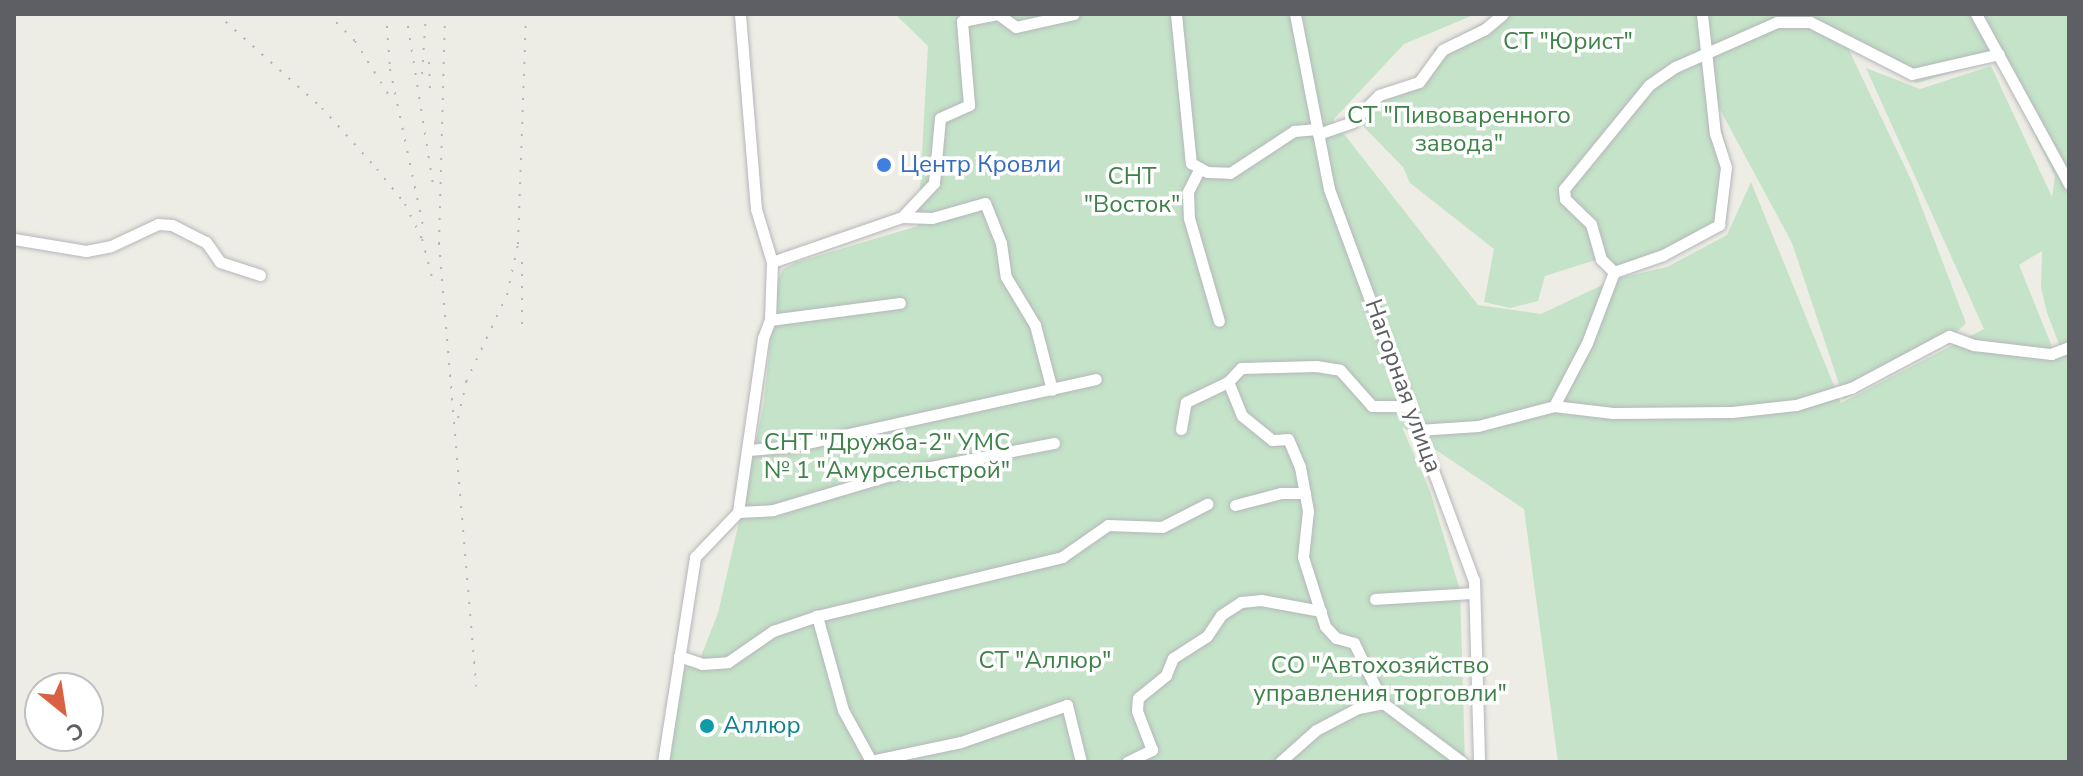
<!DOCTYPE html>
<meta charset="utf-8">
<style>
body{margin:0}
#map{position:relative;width:2083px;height:776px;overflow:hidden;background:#eeede5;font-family:"Nunito Sans",sans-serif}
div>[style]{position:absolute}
.green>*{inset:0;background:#c4e3c8}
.roads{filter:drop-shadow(0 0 2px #b5b6bb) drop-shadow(0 0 2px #b5b6bb)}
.minor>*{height:11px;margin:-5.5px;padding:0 5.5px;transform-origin:5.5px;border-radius:5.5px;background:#fff}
.rail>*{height:2px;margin-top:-1px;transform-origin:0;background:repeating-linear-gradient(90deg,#b5b6b6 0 2px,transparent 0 12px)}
.dots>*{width:22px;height:22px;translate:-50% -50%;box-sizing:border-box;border:4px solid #fff;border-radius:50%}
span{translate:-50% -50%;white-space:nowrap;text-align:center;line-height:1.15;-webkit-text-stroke:7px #fff;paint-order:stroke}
.park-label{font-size:24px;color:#3e824a}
.shop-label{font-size:24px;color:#366cbe}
.left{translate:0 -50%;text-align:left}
.street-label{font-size:24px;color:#5d5f64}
.culture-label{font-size:24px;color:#0d838f}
.frame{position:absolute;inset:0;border:16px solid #5d5f64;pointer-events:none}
.north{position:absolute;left:24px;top:672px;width:80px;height:80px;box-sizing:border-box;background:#fff;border:2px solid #bebfc1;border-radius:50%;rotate:150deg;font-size:22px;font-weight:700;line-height:32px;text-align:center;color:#5d5f64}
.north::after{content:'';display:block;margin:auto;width:28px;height:36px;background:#d96040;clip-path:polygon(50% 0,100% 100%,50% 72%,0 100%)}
</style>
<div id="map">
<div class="green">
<div style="clip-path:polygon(895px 14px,1476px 14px,1404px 44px,1333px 120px,1478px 305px,1541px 314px,1615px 279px,1667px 267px,1727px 235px,1751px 182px,1841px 403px,1984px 329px,1866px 68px,1920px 89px,1991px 66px,2052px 197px,2055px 176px,1997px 59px,1917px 83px,1848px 48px,1912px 182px,1966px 323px,1943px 346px,1844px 399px,1792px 243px,1717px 104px,1731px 170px,1727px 222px,1659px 262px,1621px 275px,1605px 257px,1545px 276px,1538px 301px,1510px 308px,1484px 302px,1494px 249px,1410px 183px,1403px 167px,1353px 116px,1415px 81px,1433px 58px,1434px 49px,1499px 14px,2069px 14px,2069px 353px,2063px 354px,2047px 313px,2041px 287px,2042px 251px,2019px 265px,2057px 359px,2069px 355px,2069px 762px,1558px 762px,1524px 509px,1402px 427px,1430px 491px,1460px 590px,1465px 762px,666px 762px,679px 673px,700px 659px,718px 613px,744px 500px,764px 402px,776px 285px,783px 269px,797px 262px,918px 226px,928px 46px)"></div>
</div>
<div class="roads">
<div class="minor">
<div style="left:1176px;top:14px;width:150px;rotate:84.3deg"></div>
<div style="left:1191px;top:163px;width:18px;rotate:29deg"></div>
<div style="left:1207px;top:172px;width:23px;rotate:2deg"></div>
<div style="left:1230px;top:173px;width:77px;rotate:-33.3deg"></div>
<div style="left:1294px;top:131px;width:23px;rotate:-5deg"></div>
<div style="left:1295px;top:14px;width:178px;rotate:79deg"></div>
<div style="left:1329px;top:189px;width:417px;rotate:69.7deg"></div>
<div style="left:1474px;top:580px;width:182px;rotate:88.4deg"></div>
<div style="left:1976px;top:14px;width:194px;rotate:61.3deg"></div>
<div style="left:1318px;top:134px;width:36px;rotate:-19deg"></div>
<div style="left:1352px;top:122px;width:38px;rotate:-45deg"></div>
<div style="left:1379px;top:95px;width:42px;rotate:-18deg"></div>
<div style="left:1419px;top:82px;width:39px;rotate:-54deg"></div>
<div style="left:1442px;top:50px;width:48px;rotate:-26deg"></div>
<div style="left:1485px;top:29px;width:23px;rotate:-40deg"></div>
<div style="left:1200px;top:168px;width:27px;rotate:117deg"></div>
<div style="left:1188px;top:192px;width:26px;rotate:88deg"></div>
<div style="left:1189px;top:218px;width:107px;rotate:73.8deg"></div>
<div style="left:902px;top:217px;width:47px;rotate:-46.7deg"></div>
<div style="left:934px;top:183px;width:65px;rotate:-84.7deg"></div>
<div style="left:940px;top:118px;width:32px;rotate:-24deg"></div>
<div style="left:969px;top:105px;width:84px;rotate:-94.8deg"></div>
<div style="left:962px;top:21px;width:37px;rotate:-11deg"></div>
<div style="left:998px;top:14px;width:22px;rotate:36deg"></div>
<div style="left:1016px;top:27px;width:59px;rotate:-12.6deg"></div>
<div style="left:14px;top:239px;width:73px;rotate:9.5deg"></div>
<div style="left:86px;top:251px;width:25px;rotate:-11deg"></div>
<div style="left:111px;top:246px;width:52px;rotate:-25.1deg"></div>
<div style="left:158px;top:224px;width:14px;rotate:4deg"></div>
<div style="left:172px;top:225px;width:38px;rotate:27deg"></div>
<div style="left:206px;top:242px;width:24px;rotate:55deg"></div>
<div style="left:220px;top:262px;width:42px;rotate:18deg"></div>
<div style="left:772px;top:262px;width:138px;rotate:-19.1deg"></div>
<div style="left:902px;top:217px;width:30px;rotate:2deg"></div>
<div style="left:932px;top:218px;width:55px;rotate:-15.8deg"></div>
<div style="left:985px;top:203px;width:43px;rotate:68.2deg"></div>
<div style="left:1001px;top:243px;width:34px;rotate:82deg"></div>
<div style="left:1006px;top:277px;width:56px;rotate:58.9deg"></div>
<div style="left:1035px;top:325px;width:67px;rotate:75.3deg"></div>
<div style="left:1614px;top:272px;width:18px;rotate:-135deg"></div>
<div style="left:1601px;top:259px;width:36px;rotate:-106deg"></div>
<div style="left:1591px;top:224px;width:36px;rotate:-136deg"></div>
<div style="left:1565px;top:199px;width:10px;rotate:-96deg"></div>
<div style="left:1564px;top:189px;width:134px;rotate:-50.7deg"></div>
<div style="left:1649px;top:85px;width:32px;rotate:-35deg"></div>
<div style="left:1675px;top:67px;width:111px;rotate:-23.8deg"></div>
<div style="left:1777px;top:22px;width:33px"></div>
<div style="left:1810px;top:22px;width:114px;rotate:27deg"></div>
<div style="left:1912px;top:74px;width:89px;rotate:-12.9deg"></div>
<div style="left:1614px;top:272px;width:52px;rotate:-19.1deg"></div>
<div style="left:1663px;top:255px;width:64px;rotate:-28.2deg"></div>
<div style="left:1719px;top:225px;width:58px;rotate:-83.1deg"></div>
<div style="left:1726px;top:167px;width:35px;rotate:-108deg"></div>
<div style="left:1715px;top:134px;width:121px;rotate:-96.2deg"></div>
<div style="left:770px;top:320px;width:131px;rotate:-7.5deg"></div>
<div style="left:1554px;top:406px;width:71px;rotate:-62.4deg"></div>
<div style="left:1587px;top:343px;width:76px;rotate:-69.2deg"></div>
<div style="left:1181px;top:429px;width:27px;rotate:-80deg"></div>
<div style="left:1186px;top:402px;width:47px;rotate:-25.5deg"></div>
<div style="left:1418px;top:430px;width:60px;rotate:-3.8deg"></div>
<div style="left:1478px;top:426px;width:79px;rotate:-14.7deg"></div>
<div style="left:1554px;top:406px;width:59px;rotate:6.8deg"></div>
<div style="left:1613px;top:413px;width:119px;rotate:-0.5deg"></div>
<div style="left:1732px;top:412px;width:64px;rotate:-6.2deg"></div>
<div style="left:1796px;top:405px;width:58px;rotate:-17.2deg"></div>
<div style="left:1851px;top:388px;width:111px;rotate:-28deg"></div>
<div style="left:1949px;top:336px;width:27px;rotate:20deg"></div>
<div style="left:1974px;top:345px;width:78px;rotate:6.7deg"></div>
<div style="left:2051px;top:354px;width:19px;rotate:-21deg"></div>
<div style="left:749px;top:450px;width:45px;rotate:-5.1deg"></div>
<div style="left:794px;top:446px;width:309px;rotate:-12.5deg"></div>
<div style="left:1235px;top:505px;width:48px;rotate:-14.6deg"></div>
<div style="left:1281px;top:493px;width:24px"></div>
<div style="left:738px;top:512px;width:35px;rotate:-3deg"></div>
<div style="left:773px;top:510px;width:126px;rotate:-16.6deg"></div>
<div style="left:894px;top:474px;width:163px;rotate:-11deg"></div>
<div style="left:1375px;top:599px;width:99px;rotate:-3.5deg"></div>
<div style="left:679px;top:656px;width:24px;rotate:19deg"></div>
<div style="left:702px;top:664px;width:26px;rotate:-4deg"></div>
<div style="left:728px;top:662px;width:55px;rotate:-34.6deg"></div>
<div style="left:773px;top:631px;width:46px;rotate:-18.8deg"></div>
<div style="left:1383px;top:703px;width:67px;rotate:-115.8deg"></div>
<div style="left:1354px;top:643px;width:19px;rotate:-164deg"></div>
<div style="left:1336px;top:638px;width:16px;rotate:-133deg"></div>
<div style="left:1325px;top:626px;width:72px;rotate:-107.7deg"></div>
<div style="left:1303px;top:557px;width:46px;rotate:-83.8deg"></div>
<div style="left:1308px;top:511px;width:45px;rotate:-100.3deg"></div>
<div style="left:1300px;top:467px;width:30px;rotate:-113deg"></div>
<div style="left:1288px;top:439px;width:16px;rotate:176deg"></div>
<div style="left:1272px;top:440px;width:38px;rotate:-141deg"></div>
<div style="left:1242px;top:416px;width:37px;rotate:-112deg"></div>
<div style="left:1228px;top:382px;width:19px;rotate:-47deg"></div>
<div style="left:1241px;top:368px;width:75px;rotate:-1.5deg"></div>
<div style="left:1316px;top:366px;width:24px;rotate:9deg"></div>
<div style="left:1340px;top:370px;width:48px;rotate:48.4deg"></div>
<div style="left:1372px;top:406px;width:38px"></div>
<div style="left:663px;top:762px;width:207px;rotate:-81.1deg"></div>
<div style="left:695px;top:557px;width:62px;rotate:-46.3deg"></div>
<div style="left:738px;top:512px;width:176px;rotate:-81.8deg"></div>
<div style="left:763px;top:338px;width:19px;rotate:-69deg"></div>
<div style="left:770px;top:320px;width:58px;rotate:-88deg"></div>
<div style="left:772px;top:262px;width:55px;rotate:-106.8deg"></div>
<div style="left:756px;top:209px;width:196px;rotate:-94.7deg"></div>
<div style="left:1081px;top:762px;width:59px;rotate:-103.8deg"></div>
<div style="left:1067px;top:705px;width:112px;rotate:160.8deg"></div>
<div style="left:961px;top:742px;width:92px;rotate:168.1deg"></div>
<div style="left:871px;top:761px;width:58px;rotate:-118.8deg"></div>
<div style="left:843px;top:710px;width:98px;rotate:-105.5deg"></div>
<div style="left:817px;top:616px;width:252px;rotate:-13.5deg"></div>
<div style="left:1062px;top:557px;width:56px;rotate:-34.8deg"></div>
<div style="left:1108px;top:525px;width:54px;rotate:2.1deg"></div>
<div style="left:1162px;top:527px;width:51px;rotate:-27.1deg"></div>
<div style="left:1127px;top:762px;width:28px;rotate:-26deg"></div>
<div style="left:1152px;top:750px;width:42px;rotate:-111deg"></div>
<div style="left:1137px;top:711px;width:13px;rotate:-86deg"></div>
<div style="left:1138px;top:698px;width:36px;rotate:-39deg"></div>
<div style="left:1166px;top:675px;width:18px;rotate:-68deg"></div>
<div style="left:1173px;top:658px;width:40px;rotate:-32.9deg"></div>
<div style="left:1207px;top:636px;width:25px;rotate:-56deg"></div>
<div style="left:1221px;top:615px;width:24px;rotate:-33deg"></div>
<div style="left:1241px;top:602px;width:20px;rotate:-6deg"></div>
<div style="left:1261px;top:600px;width:61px;rotate:10.4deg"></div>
<div style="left:1280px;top:762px;width:48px;rotate:-41.6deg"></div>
<div style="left:1316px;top:730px;width:47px;rotate:-27.6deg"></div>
<div style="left:1358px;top:708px;width:25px;rotate:-11deg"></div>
<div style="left:1383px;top:703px;width:99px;rotate:36.8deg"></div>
</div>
</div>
<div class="rail">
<div style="left:217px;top:14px;width:141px;rotate:41.8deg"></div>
<div style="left:322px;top:108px;width:82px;rotate:48deg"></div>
<div style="left:377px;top:169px;width:45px;rotate:51.3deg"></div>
<div style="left:405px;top:204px;width:39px;rotate:64deg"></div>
<div style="left:422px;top:239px;width:48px;rotate:75.4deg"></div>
<div style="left:328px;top:14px;width:38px;rotate:45deg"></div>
<div style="left:355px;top:41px;width:66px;rotate:58deg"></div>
<div style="left:386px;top:14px;width:55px;rotate:85.8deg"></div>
<div style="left:390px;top:69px;width:160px;rotate:78.1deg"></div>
<div style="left:406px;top:14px;width:172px;rotate:81deg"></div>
<div style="left:445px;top:14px;width:229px;rotate:91.5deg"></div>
<div style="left:439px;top:243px;width:445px;rotate:85.2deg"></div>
<div style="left:429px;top:62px;width:29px;rotate:88deg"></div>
<div style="left:422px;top:74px;width:60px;rotate:-86.2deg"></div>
<div style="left:522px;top:324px;width:65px;rotate:-90deg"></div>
<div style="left:458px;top:418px;width:37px;rotate:-77deg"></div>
<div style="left:466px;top:382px;width:96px;rotate:-64.8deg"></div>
<div style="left:507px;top:295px;width:52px;rotate:-77.8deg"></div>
<div style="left:518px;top:244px;width:230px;rotate:-88deg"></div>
</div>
<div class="dots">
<div style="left:884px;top:165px;background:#3f7fe0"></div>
<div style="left:707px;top:726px;background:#0f9aa8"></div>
</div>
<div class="park-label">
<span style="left:1568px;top:42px">СТ "Юрист"</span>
<span style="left:1459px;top:130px">СТ "Пивоваренного<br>завода"</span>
<span style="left:1132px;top:191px">СНТ<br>"Восток"</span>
<span style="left:887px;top:457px">СНТ "Дружба-2" УМС<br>№ 1 "Амурсельстрой"</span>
<span style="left:1045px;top:661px">СТ "Аллюр"</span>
<span style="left:1380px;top:680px">СО "Автохозяйство<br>управления торговли"</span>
</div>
<div class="shop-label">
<span class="left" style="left:900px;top:165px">Центр Кровли</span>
</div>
<div class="street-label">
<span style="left:1403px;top:386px;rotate:70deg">Нагорная улица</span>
</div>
<div class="culture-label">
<span class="left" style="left:723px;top:726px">Аллюр</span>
</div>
<div class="frame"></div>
<div class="north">С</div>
</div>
